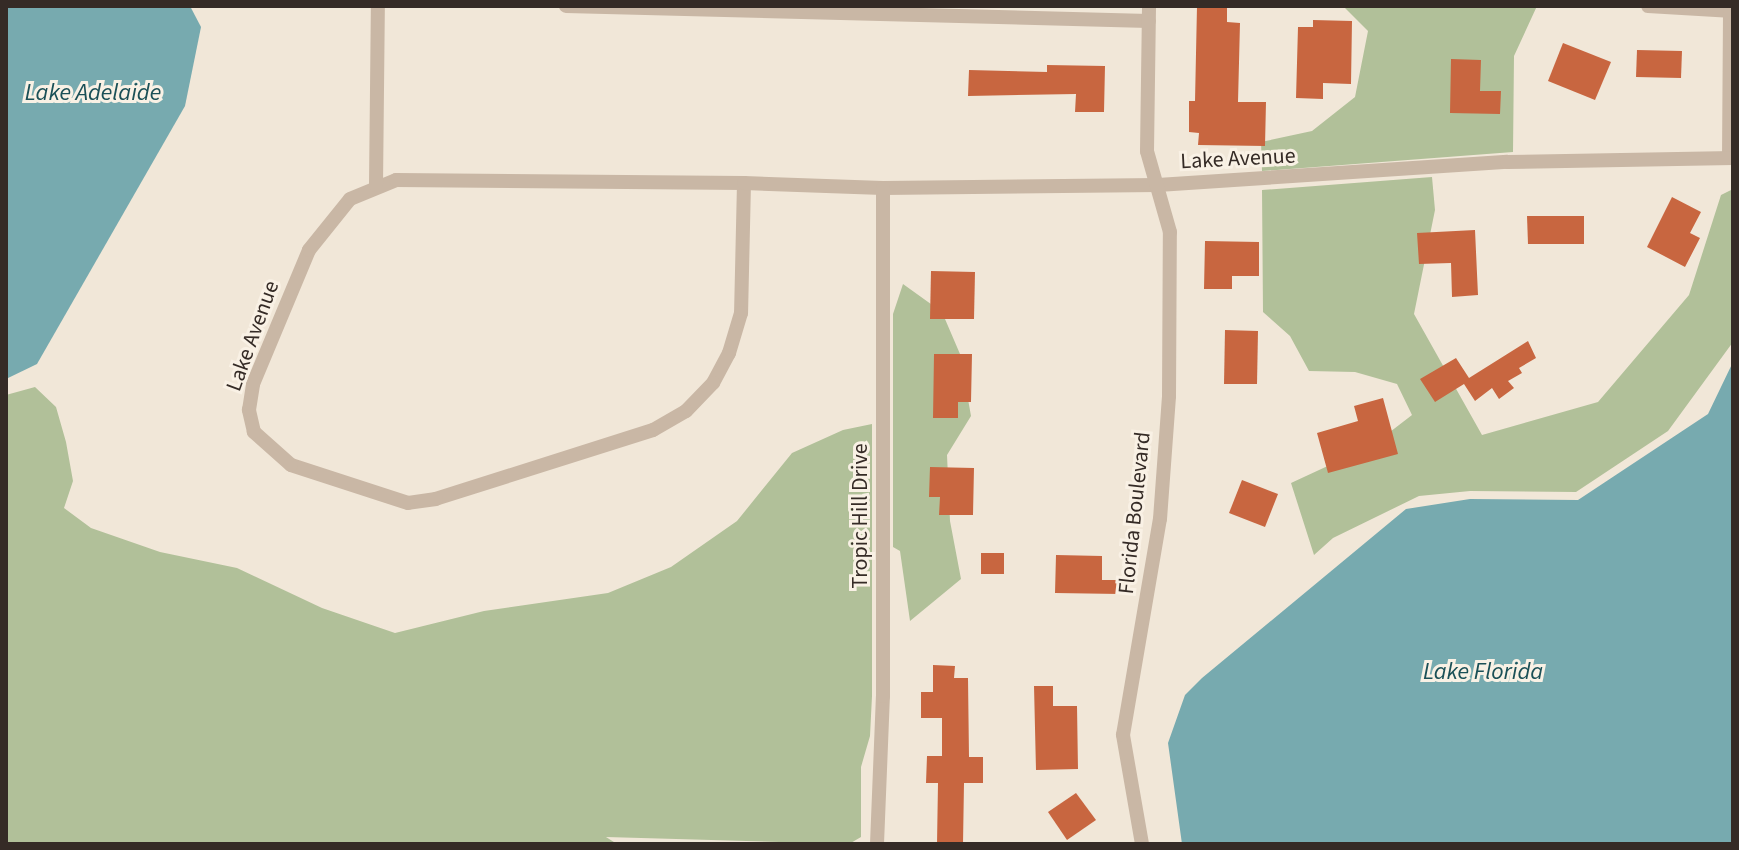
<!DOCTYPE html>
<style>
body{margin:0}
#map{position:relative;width:1739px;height:850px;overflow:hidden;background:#f1e7d8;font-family:"Source Sans 3",sans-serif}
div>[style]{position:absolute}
.green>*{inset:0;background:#b1c099}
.water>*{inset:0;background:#77aaaf}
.building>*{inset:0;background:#c86640}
.street>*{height:14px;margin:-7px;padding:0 7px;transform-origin:7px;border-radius:7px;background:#c9b7a5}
span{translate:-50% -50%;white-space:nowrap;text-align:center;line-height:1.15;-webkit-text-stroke:6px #f9f1e5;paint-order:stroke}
.street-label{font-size:22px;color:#352b26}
.water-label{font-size:24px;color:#1b5057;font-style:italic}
.frame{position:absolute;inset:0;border:8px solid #352b26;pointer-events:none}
</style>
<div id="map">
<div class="green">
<div style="clip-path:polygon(1343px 6px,1537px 6px,1514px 56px,1513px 152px,1262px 171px,1261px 142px,1312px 131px,1355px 97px,1368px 31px)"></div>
<div style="clip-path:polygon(1432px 177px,1435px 210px,1414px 314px,1482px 435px,1598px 402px,1689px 295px,1721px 195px,1733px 189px,1733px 342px,1668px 431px,1576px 492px,1470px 491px,1419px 496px,1333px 538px,1314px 555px,1291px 483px,1373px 445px,1412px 415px,1397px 384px,1355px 372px,1309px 371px,1290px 336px,1263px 312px,1262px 190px)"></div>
<div style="clip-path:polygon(903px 284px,942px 312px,960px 354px,971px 416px,947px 455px,950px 521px,961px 579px,910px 621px,900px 551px,893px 547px,893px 314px)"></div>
<div style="clip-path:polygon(35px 387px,56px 407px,66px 442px,73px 481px,64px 508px,91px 528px,160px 552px,237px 568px,322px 608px,395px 633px,484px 611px,608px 593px,671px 567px,737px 521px,792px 453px,843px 430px,872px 424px,872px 696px,870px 736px,861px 767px,861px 837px,849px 844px,606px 837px,617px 844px,6px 844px,6px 395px)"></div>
</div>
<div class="water">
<div style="clip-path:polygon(6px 6px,190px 6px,201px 27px,185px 106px,37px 364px,6px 379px)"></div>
<div style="clip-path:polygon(1733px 362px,1733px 844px,1182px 844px,1168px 743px,1185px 695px,1202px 678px,1406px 509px,1470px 499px,1578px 500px,1708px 414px)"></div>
</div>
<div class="building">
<div style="clip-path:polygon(1197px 6px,1227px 7px,1227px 22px,1240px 23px,1238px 102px,1266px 102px,1265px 146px,1198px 145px,1199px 133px,1189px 132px,1189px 101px,1195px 101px)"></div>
<div style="clip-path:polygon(1313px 20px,1352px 21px,1351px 84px,1323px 83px,1323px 99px,1296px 98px,1298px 27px,1313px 27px)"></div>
<div style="clip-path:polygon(1563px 43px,1611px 62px,1595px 100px,1548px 81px)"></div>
<div style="clip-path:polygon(1637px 50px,1682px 51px,1681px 78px,1636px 77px)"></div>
<div style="clip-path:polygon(1451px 59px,1481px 60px,1480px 91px,1501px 91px,1500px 114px,1450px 113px)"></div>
<div style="clip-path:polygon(1047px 65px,1105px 66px,1104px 112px,1075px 112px,1076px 94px,968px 96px,969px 70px,1047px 72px)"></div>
<div style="clip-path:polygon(1672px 197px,1701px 212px,1690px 233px,1700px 238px,1685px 267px,1647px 247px)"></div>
<div style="clip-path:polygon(1527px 216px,1584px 216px,1584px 244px,1528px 244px)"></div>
<div style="clip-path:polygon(1475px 230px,1478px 295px,1452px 297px,1451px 263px,1419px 264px,1417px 233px)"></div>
<div style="clip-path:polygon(1205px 241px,1259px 242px,1259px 276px,1232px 276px,1232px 289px,1204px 289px)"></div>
<div style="clip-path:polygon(931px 271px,975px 272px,974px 319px,930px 319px)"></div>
<div style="clip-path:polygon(1225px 330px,1258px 331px,1257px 384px,1224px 384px)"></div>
<div style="clip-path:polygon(1528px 341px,1536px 358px,1519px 368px,1522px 373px,1508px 381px,1514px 388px,1499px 399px,1492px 388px,1475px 401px,1464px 384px,1435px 402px,1420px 379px,1456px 358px,1469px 378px)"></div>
<div style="clip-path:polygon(934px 354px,972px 354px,971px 402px,958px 402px,958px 418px,933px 418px)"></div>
<div style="clip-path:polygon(1383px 398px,1398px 454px,1328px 473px,1317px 433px,1358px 421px,1354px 406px)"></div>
<div style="clip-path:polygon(930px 467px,974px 468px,973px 515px,939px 515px,940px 497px,929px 497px)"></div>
<div style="clip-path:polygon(1242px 480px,1278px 494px,1265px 527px,1229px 513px)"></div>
<div style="clip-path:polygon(981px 553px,1004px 553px,1004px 574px,981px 574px)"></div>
<div style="clip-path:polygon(1056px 555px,1102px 556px,1102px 580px,1120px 580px,1120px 594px,1055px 593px)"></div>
<div style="clip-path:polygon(933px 665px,955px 666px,954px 678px,968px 678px,969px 757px,983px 757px,983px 783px,964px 783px,963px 844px,937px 844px,938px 783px,926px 783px,927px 756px,942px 756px,942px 718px,921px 718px,921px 692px,933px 692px)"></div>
<div style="clip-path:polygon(1034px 686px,1053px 686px,1053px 706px,1077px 706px,1078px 769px,1036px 770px)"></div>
<div style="clip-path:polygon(1076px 793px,1096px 820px,1067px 840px,1048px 812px)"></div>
</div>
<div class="street">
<div style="left:566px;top:6px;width:583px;rotate:1.47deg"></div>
<div style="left:1648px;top:6px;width:85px;rotate:3.4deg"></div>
<div style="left:1729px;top:158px;width:147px;rotate:-89.6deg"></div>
<div style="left:744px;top:183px;width:130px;rotate:91.3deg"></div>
<div style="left:741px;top:313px;width:42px;rotate:106.7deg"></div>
<div style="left:729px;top:353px;width:34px;rotate:118deg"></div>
<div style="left:713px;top:383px;width:39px;rotate:134deg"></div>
<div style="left:686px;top:411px;width:38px;rotate:150deg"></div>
<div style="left:653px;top:430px;width:228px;rotate:162.4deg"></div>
<div style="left:436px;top:499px;width:28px;rotate:172deg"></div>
<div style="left:408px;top:503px;width:123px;rotate:-162deg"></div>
<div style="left:291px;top:465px;width:50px;rotate:-138.3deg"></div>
<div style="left:254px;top:432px;width:23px;rotate:-103deg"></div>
<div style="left:249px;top:410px;width:26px;rotate:-81deg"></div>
<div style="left:253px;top:384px;width:145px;rotate:-67.3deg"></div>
<div style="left:309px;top:250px;width:65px;rotate:-51.2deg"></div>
<div style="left:350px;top:199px;width:50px;rotate:-22.4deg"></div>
<div style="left:396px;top:180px;width:348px;rotate:0.5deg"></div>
<div style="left:744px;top:183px;width:139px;rotate:2.1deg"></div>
<div style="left:883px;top:188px;width:275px;rotate:-0.6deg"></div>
<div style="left:1158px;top:185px;width:350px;rotate:-3.8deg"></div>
<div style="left:1507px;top:162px;width:226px;rotate:-1deg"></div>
<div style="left:376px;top:185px;width:179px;rotate:-89.4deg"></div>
<div style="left:877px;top:844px;width:148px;rotate:-87.7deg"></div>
<div style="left:883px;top:696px;width:508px;rotate:-90deg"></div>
<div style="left:1142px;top:844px;width:111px;rotate:-99.9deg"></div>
<div style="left:1123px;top:735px;width:219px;rotate:-80.3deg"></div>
<div style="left:1160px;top:519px;width:123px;rotate:-85.8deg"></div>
<div style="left:1169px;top:396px;width:164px;rotate:-89.7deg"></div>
<div style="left:1170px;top:232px;width:84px;rotate:-105.9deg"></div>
<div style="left:1147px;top:151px;width:145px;rotate:-89.2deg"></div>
</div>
<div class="street-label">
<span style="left:1238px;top:159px;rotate:-3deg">Lake Avenue</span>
<span style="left:253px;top:336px;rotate:-70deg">Lake Avenue</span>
<span style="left:1135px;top:513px;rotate:-84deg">Florida Boulevard</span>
<span style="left:861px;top:516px;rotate:-90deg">Tropic Hill Drive</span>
</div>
<div class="water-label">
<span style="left:93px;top:93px">Lake Adelaide</span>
<span style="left:1483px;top:672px">Lake Florida</span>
</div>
<div class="frame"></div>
</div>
